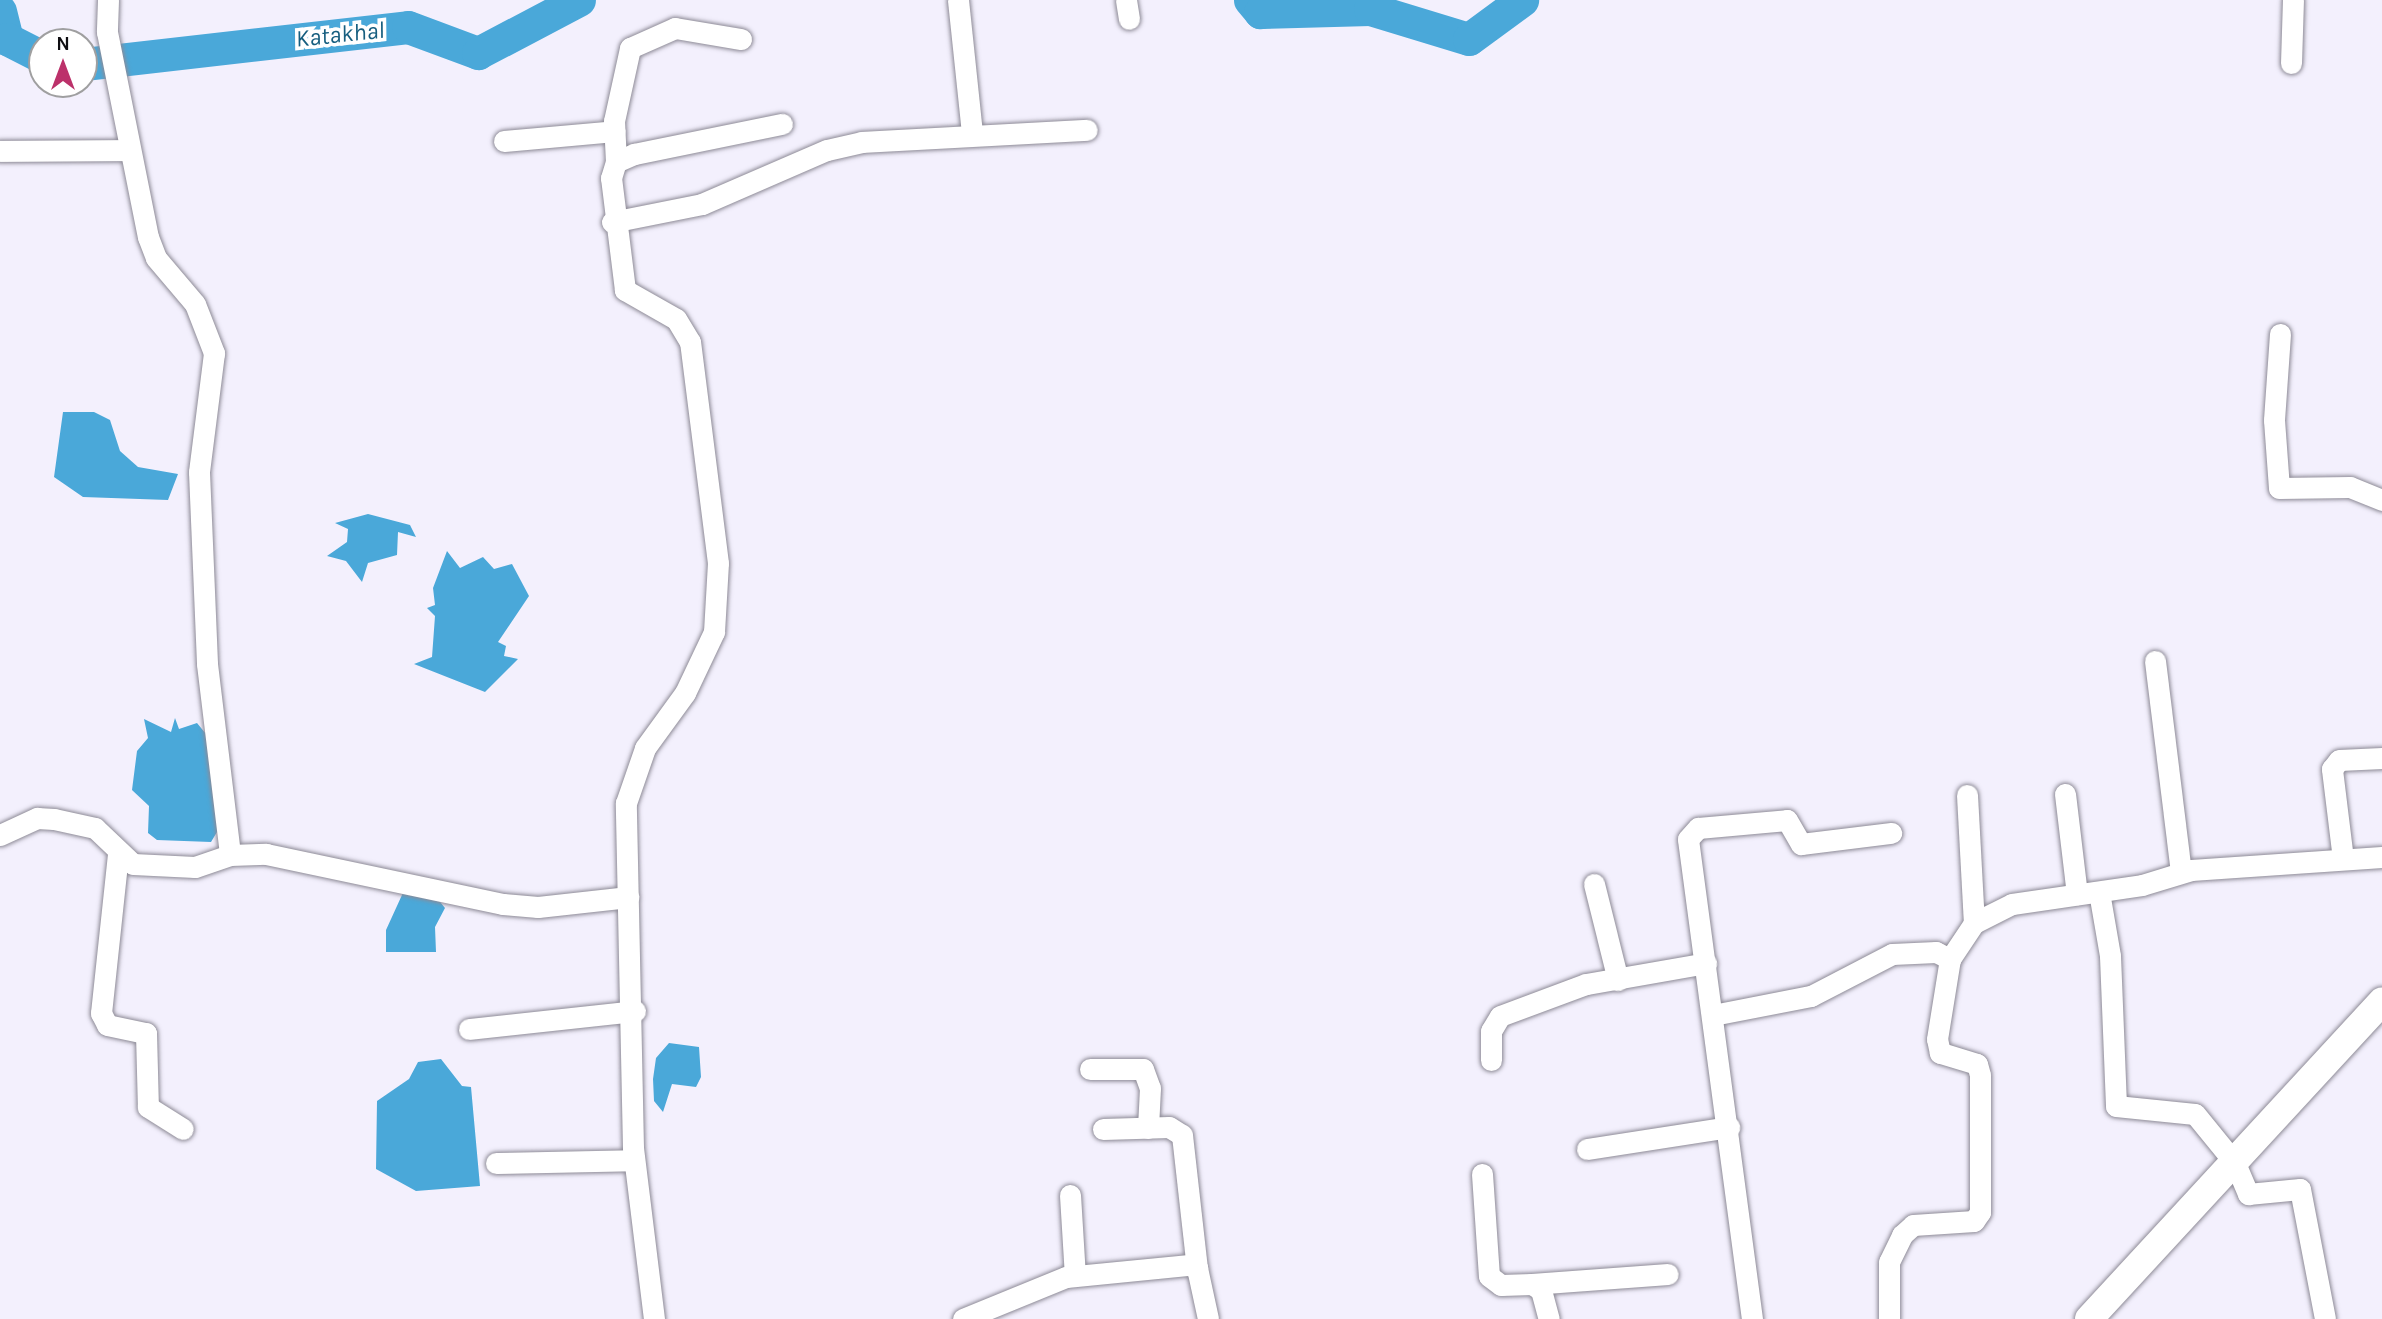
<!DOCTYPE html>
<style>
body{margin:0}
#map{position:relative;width:2382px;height:1319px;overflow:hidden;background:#f3f0fd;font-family:Karla,sans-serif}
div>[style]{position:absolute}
.water>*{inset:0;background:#4aa8d9}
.river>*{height:33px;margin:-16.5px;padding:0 16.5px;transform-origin:16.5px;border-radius:16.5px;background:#4aa8d9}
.roads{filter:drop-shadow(0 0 2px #8d8a96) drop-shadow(0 0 2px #8d8a96)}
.street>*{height:21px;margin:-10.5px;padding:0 10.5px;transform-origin:10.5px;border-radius:10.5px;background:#fff}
.secondary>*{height:28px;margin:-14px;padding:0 14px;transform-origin:14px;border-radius:14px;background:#fff}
span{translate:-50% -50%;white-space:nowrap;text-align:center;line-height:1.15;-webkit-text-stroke:7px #fff;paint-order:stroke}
.water-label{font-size:24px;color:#165e7f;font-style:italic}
.north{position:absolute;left:28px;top:28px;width:70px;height:70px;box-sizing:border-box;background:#fff;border:2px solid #9f9fa0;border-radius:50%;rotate:0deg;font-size:19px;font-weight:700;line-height:28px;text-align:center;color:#0f0e12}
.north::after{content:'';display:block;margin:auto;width:24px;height:32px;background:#bc316a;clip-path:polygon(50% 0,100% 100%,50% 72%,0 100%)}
</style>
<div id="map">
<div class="water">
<div style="clip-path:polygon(63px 412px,94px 412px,110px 420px,120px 451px,138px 467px,178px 474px,168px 500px,83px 497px,54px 477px)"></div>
<div style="clip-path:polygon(368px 514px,410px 525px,416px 537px,398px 532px,397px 555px,368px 563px,362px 582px,346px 561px,327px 556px,347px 542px,348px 529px,335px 523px)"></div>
<div style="clip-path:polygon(447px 551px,460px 568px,483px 557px,494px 569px,512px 564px,529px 596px,498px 642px,506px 646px,504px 656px,518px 659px,485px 692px,414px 664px,432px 657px,435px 616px,427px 608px,435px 605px,433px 588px)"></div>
<div style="clip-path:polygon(175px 718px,179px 729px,197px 723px,215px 745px,220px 827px,211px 842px,157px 840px,148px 833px,149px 806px,132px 790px,137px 751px,148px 738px,144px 719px,171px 732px)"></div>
<div style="clip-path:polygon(407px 884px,428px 887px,445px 908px,435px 927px,436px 952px,386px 952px,386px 930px)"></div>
<div style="clip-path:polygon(669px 1043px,699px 1047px,701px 1077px,696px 1087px,672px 1084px,663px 1112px,654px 1101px,653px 1079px,656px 1058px)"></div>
<div style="clip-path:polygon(441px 1059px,462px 1086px,471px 1087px,480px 1186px,416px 1191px,376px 1169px,377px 1101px,409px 1079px,418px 1062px)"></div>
</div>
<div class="river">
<div style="left:1250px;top:0;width:16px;rotate:50deg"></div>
<div style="left:1260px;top:12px;width:110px;rotate:-1.6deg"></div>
<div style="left:1370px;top:9px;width:103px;rotate:16.9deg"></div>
<div style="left:1469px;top:39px;width:66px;rotate:-36.3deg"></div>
<div style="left:0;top:11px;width:29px;rotate:76deg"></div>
<div style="left:7px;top:39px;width:39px;rotate:27deg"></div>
<div style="left:84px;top:64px;width:326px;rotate:-6.5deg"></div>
<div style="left:408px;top:27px;width:75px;rotate:20.4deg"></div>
<div style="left:478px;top:53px;width:114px;rotate:-27.7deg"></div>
</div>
<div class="roads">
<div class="street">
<div style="left:108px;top:0;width:32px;rotate:92deg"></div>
<div style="left:107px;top:32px;width:209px;rotate:78.7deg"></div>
<div style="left:148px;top:237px;width:22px;rotate:69deg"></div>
<div style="left:156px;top:258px;width:60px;rotate:49.7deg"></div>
<div style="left:195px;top:304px;width:53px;rotate:68.8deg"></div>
<div style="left:214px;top:353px;width:120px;rotate:97.2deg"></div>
<div style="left:199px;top:472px;width:192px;rotate:87.6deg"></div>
<div style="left:207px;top:664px;width:192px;rotate:83.1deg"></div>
<div style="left:958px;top:0;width:134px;rotate:84deg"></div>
<div style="left:1126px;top:0;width:19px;rotate:81deg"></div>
<div style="left:2291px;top:63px;width:63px;rotate:-88.2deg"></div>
<div style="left:504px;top:141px;width:111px;rotate:-5.1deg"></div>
<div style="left:0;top:151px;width:129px;rotate:-0.4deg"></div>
<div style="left:616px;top:162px;width:41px;rotate:-92.8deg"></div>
<div style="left:614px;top:121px;width:75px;rotate:-77.6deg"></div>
<div style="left:630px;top:48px;width:49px;rotate:-24deg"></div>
<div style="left:675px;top:28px;width:67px;rotate:9.5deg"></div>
<div style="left:612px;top:222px;width:92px;rotate:-11.3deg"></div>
<div style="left:702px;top:204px;width:136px;rotate:-23.4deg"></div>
<div style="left:827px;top:150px;width:36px;rotate:-13deg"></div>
<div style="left:862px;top:142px;width:225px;rotate:-3.1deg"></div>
<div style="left:2280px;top:334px;width:86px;rotate:94deg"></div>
<div style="left:2274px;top:420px;width:68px;rotate:85.8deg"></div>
<div style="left:2279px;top:488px;width:71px;rotate:-0.8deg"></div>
<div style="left:2350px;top:487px;width:35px;rotate:22deg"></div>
<div style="left:2155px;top:661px;width:213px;rotate:83deg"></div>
<div style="left:2065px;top:794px;width:101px;rotate:83.2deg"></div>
<div style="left:1967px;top:795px;width:128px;rotate:86.9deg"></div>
<div style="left:0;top:835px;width:41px;rotate:-24.7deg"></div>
<div style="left:37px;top:818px;width:17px;rotate:3deg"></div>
<div style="left:54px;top:819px;width:42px;rotate:12.4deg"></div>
<div style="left:95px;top:828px;width:52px;rotate:43.5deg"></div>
<div style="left:133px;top:864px;width:62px;rotate:2.8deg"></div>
<div style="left:195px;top:867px;width:37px;rotate:-19deg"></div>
<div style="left:230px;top:855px;width:36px;rotate:-2deg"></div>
<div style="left:266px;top:854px;width:242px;rotate:11.9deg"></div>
<div style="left:503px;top:904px;width:35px;rotate:5deg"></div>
<div style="left:538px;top:907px;width:91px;rotate:-6.3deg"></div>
<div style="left:118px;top:854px;width:160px;rotate:96.1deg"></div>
<div style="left:101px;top:1013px;width:13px;rotate:63deg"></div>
<div style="left:107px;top:1025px;width:40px;rotate:12deg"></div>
<div style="left:146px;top:1033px;width:74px;rotate:88.5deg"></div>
<div style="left:148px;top:1107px;width:41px;rotate:32.2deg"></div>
<div style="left:2343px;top:859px;width:91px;rotate:-97deg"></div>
<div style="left:2332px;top:769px;width:11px;rotate:-52deg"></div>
<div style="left:2339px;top:760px;width:43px;rotate:-2.7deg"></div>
<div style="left:1594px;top:884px;width:99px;rotate:76deg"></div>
<div style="left:2099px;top:892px;width:65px;rotate:80.2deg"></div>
<div style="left:2110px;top:956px;width:150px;rotate:87.7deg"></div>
<div style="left:2116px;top:1106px;width:79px;rotate:5.8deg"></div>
<div style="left:2195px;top:1114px;width:63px;rotate:50.8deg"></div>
<div style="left:2235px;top:1163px;width:34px;rotate:67deg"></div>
<div style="left:2248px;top:1194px;width:52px;rotate:-5.5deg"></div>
<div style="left:2300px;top:1189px;width:132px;rotate:79.1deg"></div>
<div style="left:1713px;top:1015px;width:100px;rotate:-11deg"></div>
<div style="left:1811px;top:996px;width:91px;rotate:-27.4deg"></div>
<div style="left:1892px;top:954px;width:44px;rotate:-2.6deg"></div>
<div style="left:1936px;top:952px;width:16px;rotate:27deg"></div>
<div style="left:469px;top:1029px;width:167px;rotate:-6.2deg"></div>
<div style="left:1491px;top:1060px;width:29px;rotate:-90deg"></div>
<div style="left:1491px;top:1031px;width:17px;rotate:-59deg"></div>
<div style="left:1500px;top:1016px;width:92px;rotate:-20.4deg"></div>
<div style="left:1586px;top:984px;width:122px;rotate:-9.9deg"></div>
<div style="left:1090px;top:1069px;width:53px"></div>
<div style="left:1143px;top:1069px;width:20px;rotate:70deg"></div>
<div style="left:1150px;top:1088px;width:40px;rotate:92.9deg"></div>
<div style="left:1103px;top:1129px;width:66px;rotate:-1.7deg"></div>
<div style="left:1169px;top:1127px;width:15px;rotate:32deg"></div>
<div style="left:1182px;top:1135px;width:134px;rotate:83.6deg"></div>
<div style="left:1587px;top:1149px;width:144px;rotate:-8.8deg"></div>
<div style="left:496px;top:1163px;width:138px;rotate:-1.2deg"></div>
<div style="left:1482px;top:1174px;width:102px;rotate:86.1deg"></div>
<div style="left:1489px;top:1276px;width:15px;rotate:37deg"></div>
<div style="left:1501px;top:1285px;width:31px;rotate:-2deg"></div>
<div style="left:1532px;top:1284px;width:11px;rotate:34deg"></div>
<div style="left:1541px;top:1290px;width:30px;rotate:75deg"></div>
<div style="left:1070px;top:1195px;width:81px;rotate:86.5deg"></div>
<div style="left:1532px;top:1284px;width:136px;rotate:-4.2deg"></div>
<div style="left:654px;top:1319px;width:172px;rotate:-97deg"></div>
<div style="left:633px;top:1148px;width:345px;rotate:-91.2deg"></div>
<div style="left:626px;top:803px;width:58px;rotate:-70.9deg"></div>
<div style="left:645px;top:748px;width:68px;rotate:-54deg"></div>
<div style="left:685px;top:693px;width:68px;rotate:-64.6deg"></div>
<div style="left:714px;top:632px;width:69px;rotate:-86.7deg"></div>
<div style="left:718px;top:563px;width:223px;rotate:-97.2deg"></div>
<div style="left:690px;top:342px;width:27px;rotate:-121deg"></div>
<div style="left:676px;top:319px;width:59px;rotate:-150.4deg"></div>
<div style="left:625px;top:290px;width:113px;rotate:-97.1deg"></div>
<div style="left:611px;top:178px;width:17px;rotate:-73deg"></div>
<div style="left:616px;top:162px;width:20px;rotate:-24deg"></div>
<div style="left:634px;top:154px;width:151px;rotate:-11.5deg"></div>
<div style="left:963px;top:1319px;width:111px;rotate:-22.2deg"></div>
<div style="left:1066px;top:1277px;width:124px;rotate:-5.6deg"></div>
<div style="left:1189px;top:1265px;width:9px;rotate:21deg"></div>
<div style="left:1197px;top:1268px;width:52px;rotate:77.8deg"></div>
<div style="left:1752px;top:1319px;width:484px;rotate:-97.6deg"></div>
<div style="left:1688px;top:839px;width:15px;rotate:-48deg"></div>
<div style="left:1698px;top:828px;width:89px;rotate:-5.1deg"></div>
<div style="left:1787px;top:820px;width:28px;rotate:60deg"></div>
<div style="left:1801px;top:844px;width:91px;rotate:-7deg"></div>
<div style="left:1889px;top:1319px;width:57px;rotate:-90deg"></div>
<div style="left:1889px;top:1262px;width:30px;rotate:-64deg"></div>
<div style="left:1902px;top:1235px;width:15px;rotate:-42deg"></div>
<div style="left:1913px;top:1225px;width:61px;rotate:-3.8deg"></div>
<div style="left:1974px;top:1221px;width:11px;rotate:-56deg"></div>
<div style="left:1980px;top:1212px;width:137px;rotate:-90deg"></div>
<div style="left:1980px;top:1075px;width:11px;rotate:-105deg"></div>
<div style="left:1977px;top:1064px;width:39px;rotate:-163deg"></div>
<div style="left:1940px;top:1053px;width:14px;rotate:-102deg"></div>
<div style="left:1937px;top:1039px;width:81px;rotate:-80.8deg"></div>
<div style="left:1950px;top:959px;width:43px;rotate:-56.3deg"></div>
<div style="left:1974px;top:923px;width:42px;rotate:-26.6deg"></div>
<div style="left:2012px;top:904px;width:131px;rotate:-8.3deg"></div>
<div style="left:2142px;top:885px;width:51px;rotate:-17deg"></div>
<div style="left:2191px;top:870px;width:191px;rotate:-3.9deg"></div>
</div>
<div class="secondary">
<div style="left:2089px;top:1319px;width:432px;rotate:-47.3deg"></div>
</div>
</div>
<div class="water-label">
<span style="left:340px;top:35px;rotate:-6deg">Katakhal</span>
</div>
<div class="north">N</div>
</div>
